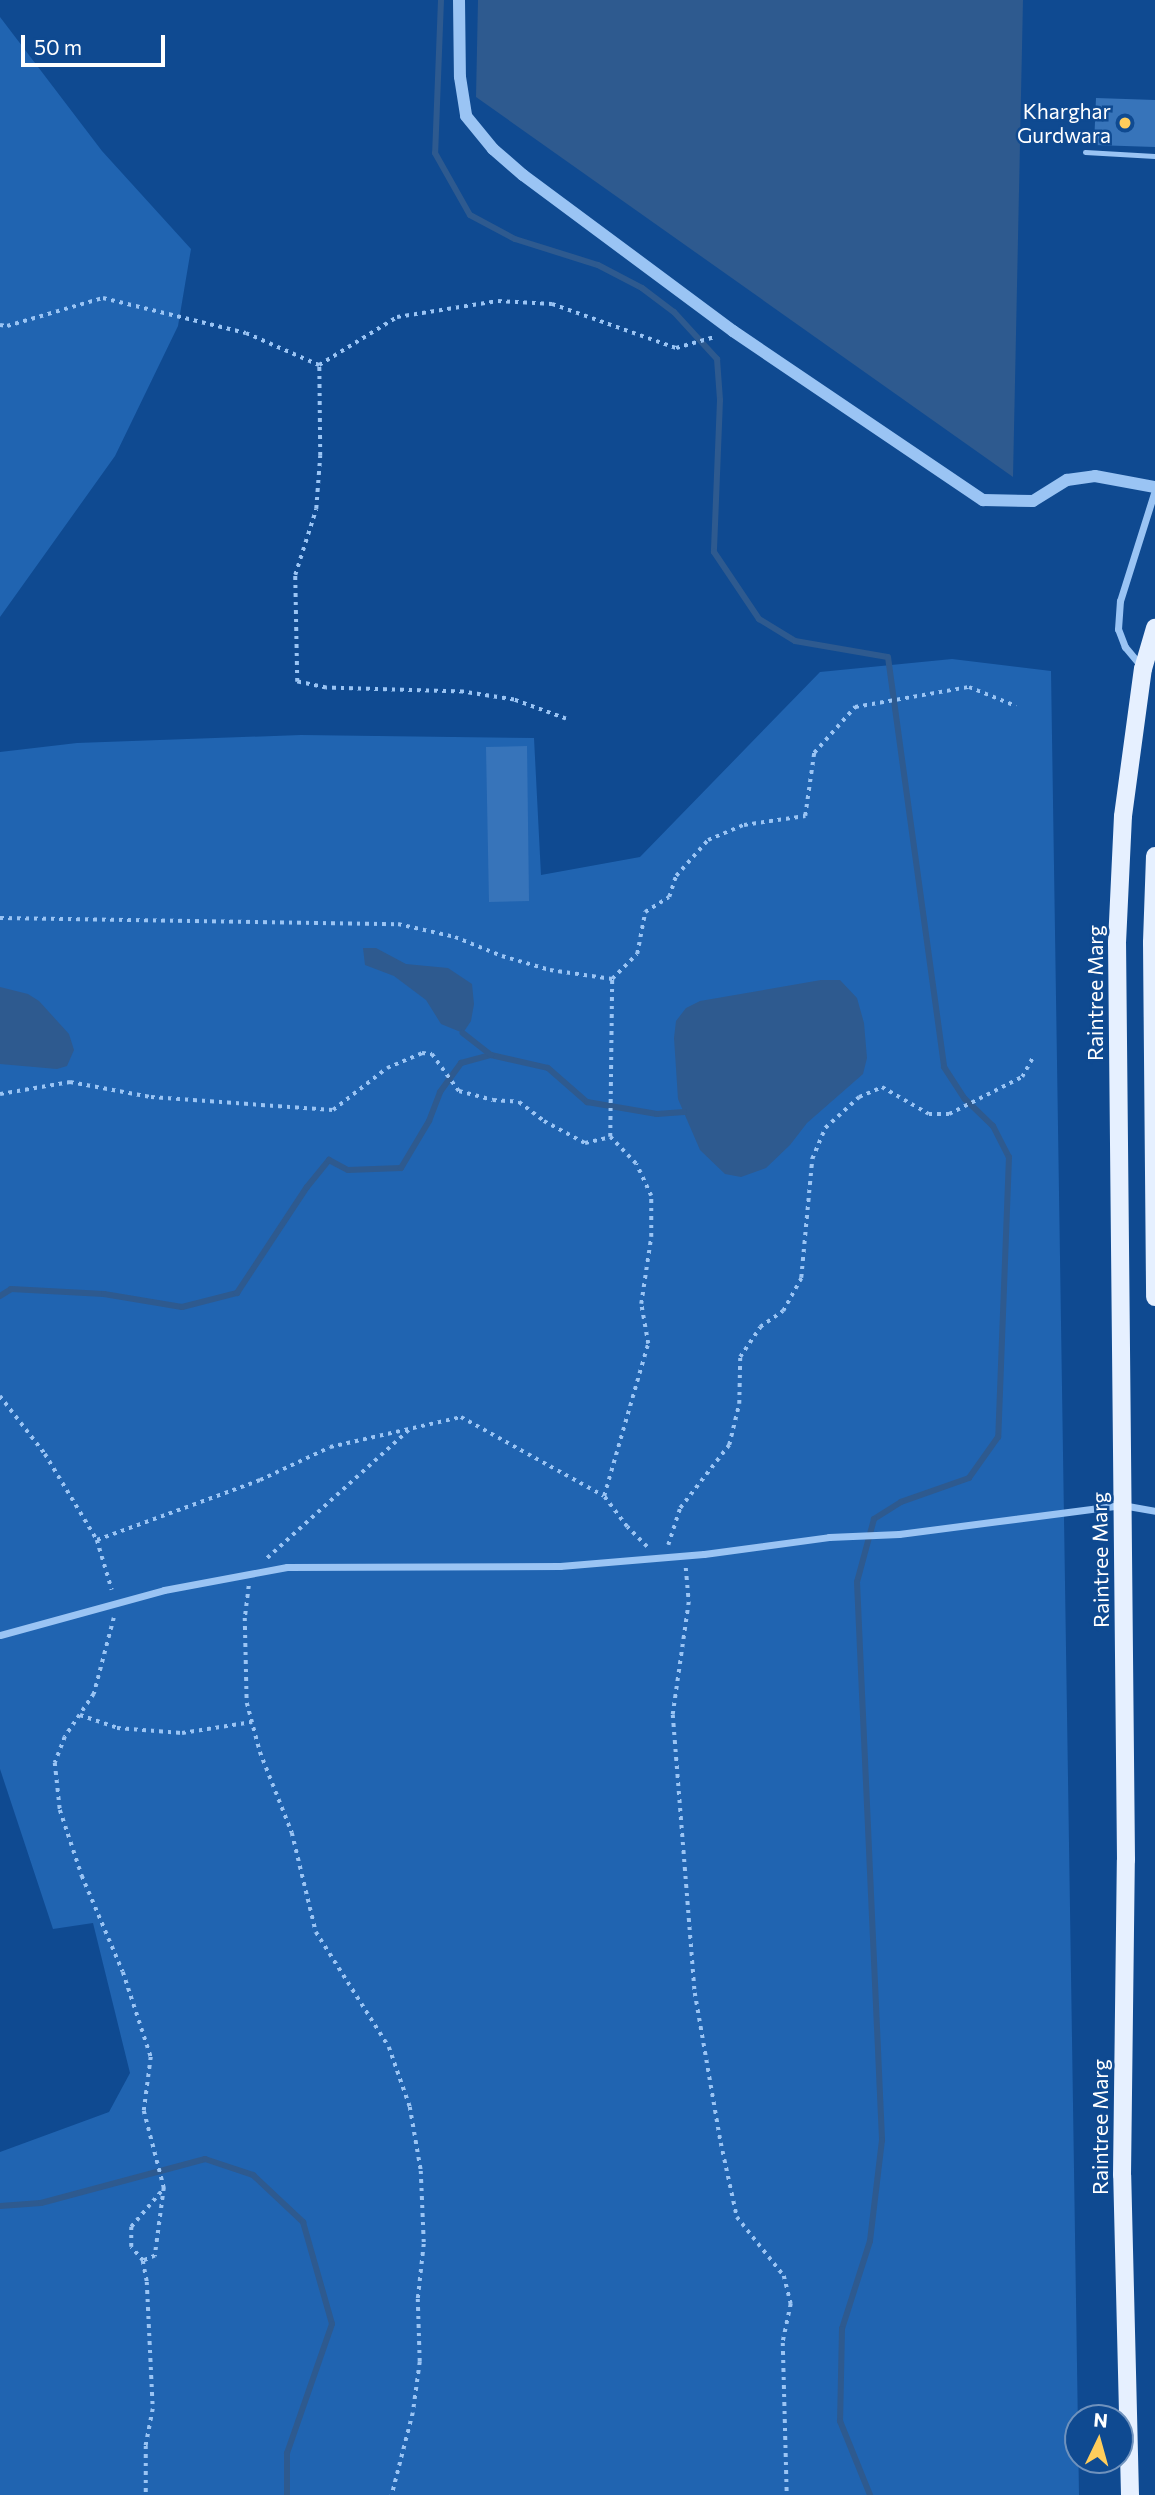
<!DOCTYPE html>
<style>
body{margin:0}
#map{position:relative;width:1155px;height:2495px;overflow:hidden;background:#0f4a91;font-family:Commissioner,sans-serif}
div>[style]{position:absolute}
.green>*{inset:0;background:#2064b1}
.water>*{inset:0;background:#2e5a8f}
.stream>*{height:6px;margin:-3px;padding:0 3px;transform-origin:3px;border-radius:3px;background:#2e5a8f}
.building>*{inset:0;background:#3774ba}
.path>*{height:3.5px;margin-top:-1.75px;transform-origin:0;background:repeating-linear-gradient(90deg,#9ac4f4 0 3.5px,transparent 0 8.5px)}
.service>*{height:5px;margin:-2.5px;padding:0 2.5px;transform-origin:2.5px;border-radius:2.5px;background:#9ac4f4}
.minor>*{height:7px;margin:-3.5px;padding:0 3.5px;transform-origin:3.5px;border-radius:3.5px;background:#9ac4f4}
.tertiary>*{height:12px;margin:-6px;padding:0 6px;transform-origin:6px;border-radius:6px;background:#9ac4f4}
.primary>*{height:18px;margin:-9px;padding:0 9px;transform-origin:9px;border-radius:9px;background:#e6f0ff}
.dots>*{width:19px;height:19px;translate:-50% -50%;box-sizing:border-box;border:4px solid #0f4a91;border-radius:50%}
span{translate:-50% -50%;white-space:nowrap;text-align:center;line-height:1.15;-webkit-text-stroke:5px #0f4a91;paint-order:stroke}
.poi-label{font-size:21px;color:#fff}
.right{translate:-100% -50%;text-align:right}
.street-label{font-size:21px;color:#fff}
.north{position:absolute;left:1064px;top:2404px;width:70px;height:70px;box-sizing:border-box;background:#0f4a91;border:2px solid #6f92bd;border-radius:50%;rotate:5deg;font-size:19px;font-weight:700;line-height:28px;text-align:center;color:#fff}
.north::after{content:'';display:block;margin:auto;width:24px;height:32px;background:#ffcd5c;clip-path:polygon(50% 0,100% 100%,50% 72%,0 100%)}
.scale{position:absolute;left:21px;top:35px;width:144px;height:32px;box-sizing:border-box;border:4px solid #fff;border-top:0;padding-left:9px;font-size:21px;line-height:24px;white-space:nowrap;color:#fff;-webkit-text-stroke:5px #0f4a91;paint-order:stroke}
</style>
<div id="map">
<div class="green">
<div style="clip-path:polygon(0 17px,102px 151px,191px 249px,178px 326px,115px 456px,0 617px)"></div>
<div style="clip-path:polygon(952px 659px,1051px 671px,1079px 2495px,0 2495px,0 2152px,109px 2112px,130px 2073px,93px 1923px,53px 1929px,0 1769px,0 752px,77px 743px,301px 735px,534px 738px,541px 875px,640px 857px,820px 672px)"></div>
</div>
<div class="water">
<div style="clip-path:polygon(478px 0,1023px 0,1013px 477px,476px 97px)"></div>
<div style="clip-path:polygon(363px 948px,376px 948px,406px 964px,448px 968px,472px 984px,474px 1004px,471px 1021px,463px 1033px,441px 1024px,426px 1000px,394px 976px,365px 965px)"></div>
<div style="clip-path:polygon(821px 980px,840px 980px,857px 998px,864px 1023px,867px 1058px,863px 1074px,807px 1123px,790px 1145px,766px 1168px,741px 1177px,725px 1174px,700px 1150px,678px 1099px,674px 1038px,676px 1021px,686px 1008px,700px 1001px)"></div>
<div style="clip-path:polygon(0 987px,28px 994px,39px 1001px,69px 1034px,74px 1050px,67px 1066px,57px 1069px,0 1064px)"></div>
</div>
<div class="stream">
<div style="left:441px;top:0;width:153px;rotate:92.2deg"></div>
<div style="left:435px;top:153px;width:71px;rotate:60.6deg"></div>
<div style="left:470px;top:215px;width:51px;rotate:28.1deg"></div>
<div style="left:515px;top:239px;width:87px;rotate:17.4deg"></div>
<div style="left:598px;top:265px;width:50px;rotate:27.6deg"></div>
<div style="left:642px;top:288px;width:40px;rotate:37deg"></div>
<div style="left:674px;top:312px;width:64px;rotate:47.5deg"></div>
<div style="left:717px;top:359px;width:41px;rotate:85.8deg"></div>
<div style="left:720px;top:400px;width:152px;rotate:92.3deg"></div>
<div style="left:714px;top:552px;width:81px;rotate:56.1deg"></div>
<div style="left:759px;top:619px;width:42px;rotate:31.4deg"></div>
<div style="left:795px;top:641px;width:94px;rotate:9.8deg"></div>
<div style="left:888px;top:657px;width:414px;rotate:82.2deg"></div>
<div style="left:944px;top:1067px;width:38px;rotate:57deg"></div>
<div style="left:965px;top:1099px;width:39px;rotate:44deg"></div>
<div style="left:993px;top:1126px;width:35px;rotate:63deg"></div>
<div style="left:1009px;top:1157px;width:280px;rotate:92.2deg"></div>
<div style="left:998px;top:1437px;width:50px;rotate:125.3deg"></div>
<div style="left:969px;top:1478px;width:72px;rotate:160.6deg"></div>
<div style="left:901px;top:1502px;width:32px;rotate:148deg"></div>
<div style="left:874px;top:1519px;width:65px;rotate:105.1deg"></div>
<div style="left:857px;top:1582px;width:559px;rotate:87.43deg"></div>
<div style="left:882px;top:2140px;width:102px;rotate:96.8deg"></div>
<div style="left:870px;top:2241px;width:92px;rotate:107.7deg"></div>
<div style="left:842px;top:2329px;width:92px;rotate:91.2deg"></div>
<div style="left:840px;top:2421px;width:80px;rotate:67.9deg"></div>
<div style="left:491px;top:1055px;width:58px;rotate:12.8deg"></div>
<div style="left:548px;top:1068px;width:52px;rotate:41.1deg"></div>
<div style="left:587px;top:1102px;width:71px;rotate:9.7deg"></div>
<div style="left:657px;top:1114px;width:27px;rotate:-4deg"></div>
<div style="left:0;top:1296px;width:13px;rotate:-32deg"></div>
<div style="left:11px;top:1289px;width:93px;rotate:3.1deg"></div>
<div style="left:104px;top:1294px;width:79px;rotate:9.5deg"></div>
<div style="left:182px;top:1307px;width:57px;rotate:-14.3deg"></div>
<div style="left:237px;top:1293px;width:127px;rotate:-56.6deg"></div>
<div style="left:307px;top:1187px;width:35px;rotate:-51deg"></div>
<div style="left:329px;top:1160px;width:21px;rotate:28deg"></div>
<div style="left:348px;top:1170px;width:53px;rotate:-2.2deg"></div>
<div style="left:401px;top:1168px;width:55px;rotate:-59.2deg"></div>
<div style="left:429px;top:1121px;width:31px;rotate:-69deg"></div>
<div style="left:440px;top:1092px;width:36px;rotate:-54deg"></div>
<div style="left:461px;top:1063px;width:31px;rotate:-15deg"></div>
<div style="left:491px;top:1055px;width:36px;rotate:-142deg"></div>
<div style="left:0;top:2206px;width:41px;rotate:-4.2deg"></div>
<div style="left:41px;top:2203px;width:170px;rotate:-15deg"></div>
<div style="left:205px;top:2159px;width:51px;rotate:18.4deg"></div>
<div style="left:253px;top:2175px;width:69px;rotate:43.2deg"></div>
<div style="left:303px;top:2222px;width:106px;rotate:74.1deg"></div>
<div style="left:332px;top:2324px;width:137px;rotate:109.2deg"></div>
<div style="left:287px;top:2453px;width:42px;rotate:90deg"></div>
</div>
<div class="building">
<div style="clip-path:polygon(1096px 98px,1155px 100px,1155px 147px,1094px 145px)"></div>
<div style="clip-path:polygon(527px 746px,529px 901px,489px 902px,486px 747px)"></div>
</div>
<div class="path">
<div style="left:0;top:325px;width:7px;rotate:8deg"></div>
<div style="left:7px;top:326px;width:100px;rotate:-16.3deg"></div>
<div style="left:103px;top:298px;width:147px;rotate:13.8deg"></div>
<div style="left:246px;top:333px;width:80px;rotate:23.7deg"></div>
<div style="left:566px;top:719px;width:55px;rotate:-159.9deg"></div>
<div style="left:514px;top:700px;width:52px;rotate:-171.1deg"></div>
<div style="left:463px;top:692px;width:137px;rotate:-178.3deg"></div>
<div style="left:326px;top:688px;width:30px;rotate:-168deg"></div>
<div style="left:297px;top:682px;width:107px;rotate:-91.1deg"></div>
<div style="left:295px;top:575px;width:69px;rotate:-72.3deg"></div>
<div style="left:316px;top:509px;width:53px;rotate:-85.7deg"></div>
<div style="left:320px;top:456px;width:91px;rotate:-90.6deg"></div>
<div style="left:319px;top:365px;width:92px;rotate:-31.6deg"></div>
<div style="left:397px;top:317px;width:102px;rotate:-9deg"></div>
<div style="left:498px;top:301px;width:54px;rotate:3.2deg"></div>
<div style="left:552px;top:304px;width:132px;rotate:19.5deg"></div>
<div style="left:676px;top:348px;width:40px;rotate:-16deg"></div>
<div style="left:0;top:918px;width:398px;rotate:0.9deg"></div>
<div style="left:398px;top:924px;width:58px;rotate:12.8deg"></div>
<div style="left:455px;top:937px;width:51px;rotate:22deg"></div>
<div style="left:502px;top:956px;width:50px;rotate:16.3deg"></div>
<div style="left:550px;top:970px;width:63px;rotate:8.3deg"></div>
<div style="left:0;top:1094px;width:71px;rotate:-9.7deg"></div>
<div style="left:70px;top:1082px;width:82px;rotate:10.5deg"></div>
<div style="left:151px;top:1097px;width:182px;rotate:4.1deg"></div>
<div style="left:333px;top:1110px;width:68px;rotate:-37.9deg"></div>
<div style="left:387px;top:1068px;width:38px;rotate:-23deg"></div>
<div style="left:422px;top:1053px;width:10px;rotate:6deg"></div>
<div style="left:432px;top:1054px;width:46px;rotate:53.9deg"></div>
<div style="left:459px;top:1091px;width:35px;rotate:15deg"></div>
<div style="left:493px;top:1100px;width:26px;rotate:4deg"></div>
<div style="left:519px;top:1102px;width:31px;rotate:37deg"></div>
<div style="left:544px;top:1121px;width:47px;rotate:28.2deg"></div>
<div style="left:585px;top:1143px;width:26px;rotate:-13deg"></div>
<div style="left:0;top:1396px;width:73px;rotate:52.2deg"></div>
<div style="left:45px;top:1454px;width:100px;rotate:58.8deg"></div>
<div style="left:97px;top:1540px;width:52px;rotate:73.3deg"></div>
<div style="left:97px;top:1540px;width:174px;rotate:-20.2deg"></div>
<div style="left:260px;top:1480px;width:77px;rotate:-25.2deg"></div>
<div style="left:330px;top:1447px;width:134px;rotate:-12.9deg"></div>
<div style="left:461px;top:1417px;width:163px;rotate:28.9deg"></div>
<div style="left:668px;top:1545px;width:39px;rotate:-72deg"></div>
<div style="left:680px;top:1508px;width:80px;rotate:-52.1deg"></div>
<div style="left:729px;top:1445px;width:42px;rotate:-76.3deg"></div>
<div style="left:739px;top:1404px;width:47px;rotate:-88.8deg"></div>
<div style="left:740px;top:1357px;width:36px;rotate:-56deg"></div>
<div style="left:760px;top:1327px;width:28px;rotate:-35deg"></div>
<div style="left:783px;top:1311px;width:38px;rotate:-61deg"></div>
<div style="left:801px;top:1278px;width:120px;rotate:-84.7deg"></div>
<div style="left:812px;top:1159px;width:34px;rotate:-67deg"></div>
<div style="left:825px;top:1128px;width:46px;rotate:-42.4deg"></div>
<div style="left:859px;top:1097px;width:25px;rotate:-23deg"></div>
<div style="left:882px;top:1087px;width:54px;rotate:29.9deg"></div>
<div style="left:929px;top:1114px;width:20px"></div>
<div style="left:949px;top:1114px;width:82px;rotate:-26.9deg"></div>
<div style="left:1022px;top:1077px;width:23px;rotate:-61deg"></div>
<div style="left:647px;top:1547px;width:28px;rotate:-135deg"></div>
<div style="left:627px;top:1527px;width:39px;rotate:-127deg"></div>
<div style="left:604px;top:1496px;width:158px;rotate:-73.9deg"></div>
<div style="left:648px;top:1344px;width:41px;rotate:-99.9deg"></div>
<div style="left:641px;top:1304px;width:68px;rotate:-81.5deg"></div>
<div style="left:651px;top:1237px;width:41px;rotate:-90deg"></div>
<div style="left:651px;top:1196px;width:35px;rotate:-115deg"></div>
<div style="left:636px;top:1164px;width:37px;rotate:-134deg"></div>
<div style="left:610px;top:1137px;width:158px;rotate:-89.3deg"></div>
<div style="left:612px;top:979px;width:35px;rotate:-45deg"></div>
<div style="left:637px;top:954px;width:43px;rotate:-79.2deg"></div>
<div style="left:645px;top:912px;width:28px;rotate:-32deg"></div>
<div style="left:669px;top:897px;width:22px;rotate:-72deg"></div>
<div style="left:676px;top:876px;width:48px;rotate:-48.4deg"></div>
<div style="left:708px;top:840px;width:39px;rotate:-23deg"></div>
<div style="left:744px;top:825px;width:62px;rotate:-8.4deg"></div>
<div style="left:805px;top:816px;width:64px;rotate:-81.9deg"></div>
<div style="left:814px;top:753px;width:62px;rotate:-48.3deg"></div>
<div style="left:855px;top:707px;width:116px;rotate:-10deg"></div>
<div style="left:969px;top:687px;width:51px;rotate:22deg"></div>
<div style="left:267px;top:1558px;width:194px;rotate:-42.1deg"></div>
<div style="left:686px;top:1568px;width:34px;rotate:85deg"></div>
<div style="left:689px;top:1602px;width:114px;rotate:98.1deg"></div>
<div style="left:673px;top:1715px;width:279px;rotate:85.5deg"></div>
<div style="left:695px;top:1993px;width:152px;rotate:80.2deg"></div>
<div style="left:721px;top:2143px;width:76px;rotate:77.8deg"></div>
<div style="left:737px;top:2217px;width:75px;rotate:51.5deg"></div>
<div style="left:784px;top:2276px;width:29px;rotate:76deg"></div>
<div style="left:791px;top:2304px;width:40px;rotate:102deg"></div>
<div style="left:783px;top:2343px;width:152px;rotate:88.5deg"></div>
<div style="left:249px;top:1586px;width:32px;rotate:97deg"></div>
<div style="left:245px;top:1618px;width:85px;rotate:88.7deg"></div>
<div style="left:247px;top:1703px;width:51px;rotate:75.1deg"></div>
<div style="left:260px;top:1752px;width:87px;rotate:68.4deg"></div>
<div style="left:292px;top:1833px;width:102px;rotate:76.4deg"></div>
<div style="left:316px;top:1932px;width:136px;rotate:57.6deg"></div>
<div style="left:389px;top:2047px;width:64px;rotate:70.7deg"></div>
<div style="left:410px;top:2107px;width:65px;rotate:80.2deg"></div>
<div style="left:421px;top:2171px;width:73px;rotate:87.6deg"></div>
<div style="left:424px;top:2244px;width:55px;rotate:96.2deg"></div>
<div style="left:418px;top:2299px;width:63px;rotate:88.2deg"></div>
<div style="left:420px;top:2362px;width:51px;rotate:97.8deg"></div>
<div style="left:413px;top:2413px;width:85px;rotate:104.4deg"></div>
<div style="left:114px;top:1618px;width:79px;rotate:104.7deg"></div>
<div style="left:94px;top:1694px;width:52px;rotate:124deg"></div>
<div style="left:65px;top:1737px;width:28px;rotate:111deg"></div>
<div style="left:55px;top:1763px;width:47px;rotate:83.9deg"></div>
<div style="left:60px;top:1810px;width:70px;rotate:71.6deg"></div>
<div style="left:82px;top:1876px;width:104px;rotate:66.9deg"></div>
<div style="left:123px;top:1972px;width:89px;rotate:71.8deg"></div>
<div style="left:151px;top:2057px;width:54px;rotate:97.4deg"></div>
<div style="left:144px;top:2111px;width:80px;rotate:75.4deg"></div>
<div style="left:164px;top:2188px;width:69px;rotate:97.5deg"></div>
<div style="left:155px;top:2256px;width:13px;rotate:157deg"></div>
<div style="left:143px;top:2261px;width:18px;rotate:-131deg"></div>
<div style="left:131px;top:2247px;width:20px;rotate:-90deg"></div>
<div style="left:131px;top:2227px;width:51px;rotate:-49.8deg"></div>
<div style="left:80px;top:1715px;width:39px;rotate:19deg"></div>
<div style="left:117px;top:1728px;width:65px;rotate:4.4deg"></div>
<div style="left:182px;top:1733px;width:71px;rotate:-8.9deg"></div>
<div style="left:143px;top:2261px;width:21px;rotate:79deg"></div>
<div style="left:147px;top:2282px;width:127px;rotate:87.3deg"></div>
<div style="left:153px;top:2409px;width:38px;rotate:101deg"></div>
<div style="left:146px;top:2446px;width:49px;rotate:90deg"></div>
</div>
<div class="service">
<div style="left:1085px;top:152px;width:70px;rotate:3.3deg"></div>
</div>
<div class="minor">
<div style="left:1141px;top:666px;width:25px;rotate:-130deg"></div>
<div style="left:1125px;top:647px;width:19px;rotate:-111deg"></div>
<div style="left:1118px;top:629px;width:28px;rotate:-86deg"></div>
<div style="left:1120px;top:601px;width:116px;rotate:-72.5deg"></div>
<div style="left:0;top:1635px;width:170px;rotate:-15.3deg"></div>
<div style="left:164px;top:1590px;width:125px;rotate:-10.6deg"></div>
<div style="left:287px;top:1567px;width:273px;rotate:-0.2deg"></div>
<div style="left:560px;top:1566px;width:144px;rotate:-4.8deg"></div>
<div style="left:704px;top:1554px;width:126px;rotate:-7.7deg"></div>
<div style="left:829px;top:1537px;width:70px;rotate:-2.5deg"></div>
<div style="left:899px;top:1534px;width:225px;rotate:-7.4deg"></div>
<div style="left:1122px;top:1505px;width:34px;rotate:10deg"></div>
</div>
<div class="tertiary">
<div style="left:459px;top:0;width:77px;rotate:89.3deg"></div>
<div style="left:460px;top:77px;width:39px;rotate:81deg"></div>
<div style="left:466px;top:116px;width:43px;rotate:50.7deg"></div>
<div style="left:493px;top:149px;width:40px;rotate:41deg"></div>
<div style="left:523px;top:175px;width:262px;rotate:36.6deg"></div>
<div style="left:733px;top:331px;width:302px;rotate:34.1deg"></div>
<div style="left:983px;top:500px;width:50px;rotate:1.1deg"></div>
<div style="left:1033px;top:501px;width:40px;rotate:-32deg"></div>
<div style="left:1067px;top:480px;width:28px;rotate:-8deg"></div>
<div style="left:1095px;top:476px;width:61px;rotate:10.4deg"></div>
</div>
<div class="primary">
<div style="left:1155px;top:856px;width:87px;rotate:92deg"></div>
<div style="left:1152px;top:943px;width:354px;rotate:89.5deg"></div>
<div style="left:1130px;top:2495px;width:320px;rotate:-91.4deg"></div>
<div style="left:1122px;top:2175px;width:315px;rotate:-89.3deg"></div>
<div style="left:1126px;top:1860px;width:917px;rotate:-90.56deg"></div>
<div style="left:1117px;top:943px;width:127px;rotate:-87.3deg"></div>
<div style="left:1123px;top:816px;width:148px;rotate:-82.3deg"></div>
<div style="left:1143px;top:669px;width:43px;rotate:-73.7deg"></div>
</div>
<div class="dots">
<div style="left:1125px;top:123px;background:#ffcd5c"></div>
</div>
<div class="poi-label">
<span class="right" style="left:1111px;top:123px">Kharghar<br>Gurdwara</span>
</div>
<div class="street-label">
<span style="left:1095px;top:993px;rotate:-90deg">Raintree Marg</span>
<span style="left:1100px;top:1560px;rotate:-91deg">Raintree Marg</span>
<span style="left:1100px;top:2127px;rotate:-90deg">Raintree Marg</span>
</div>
<div class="north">N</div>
<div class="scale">50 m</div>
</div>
